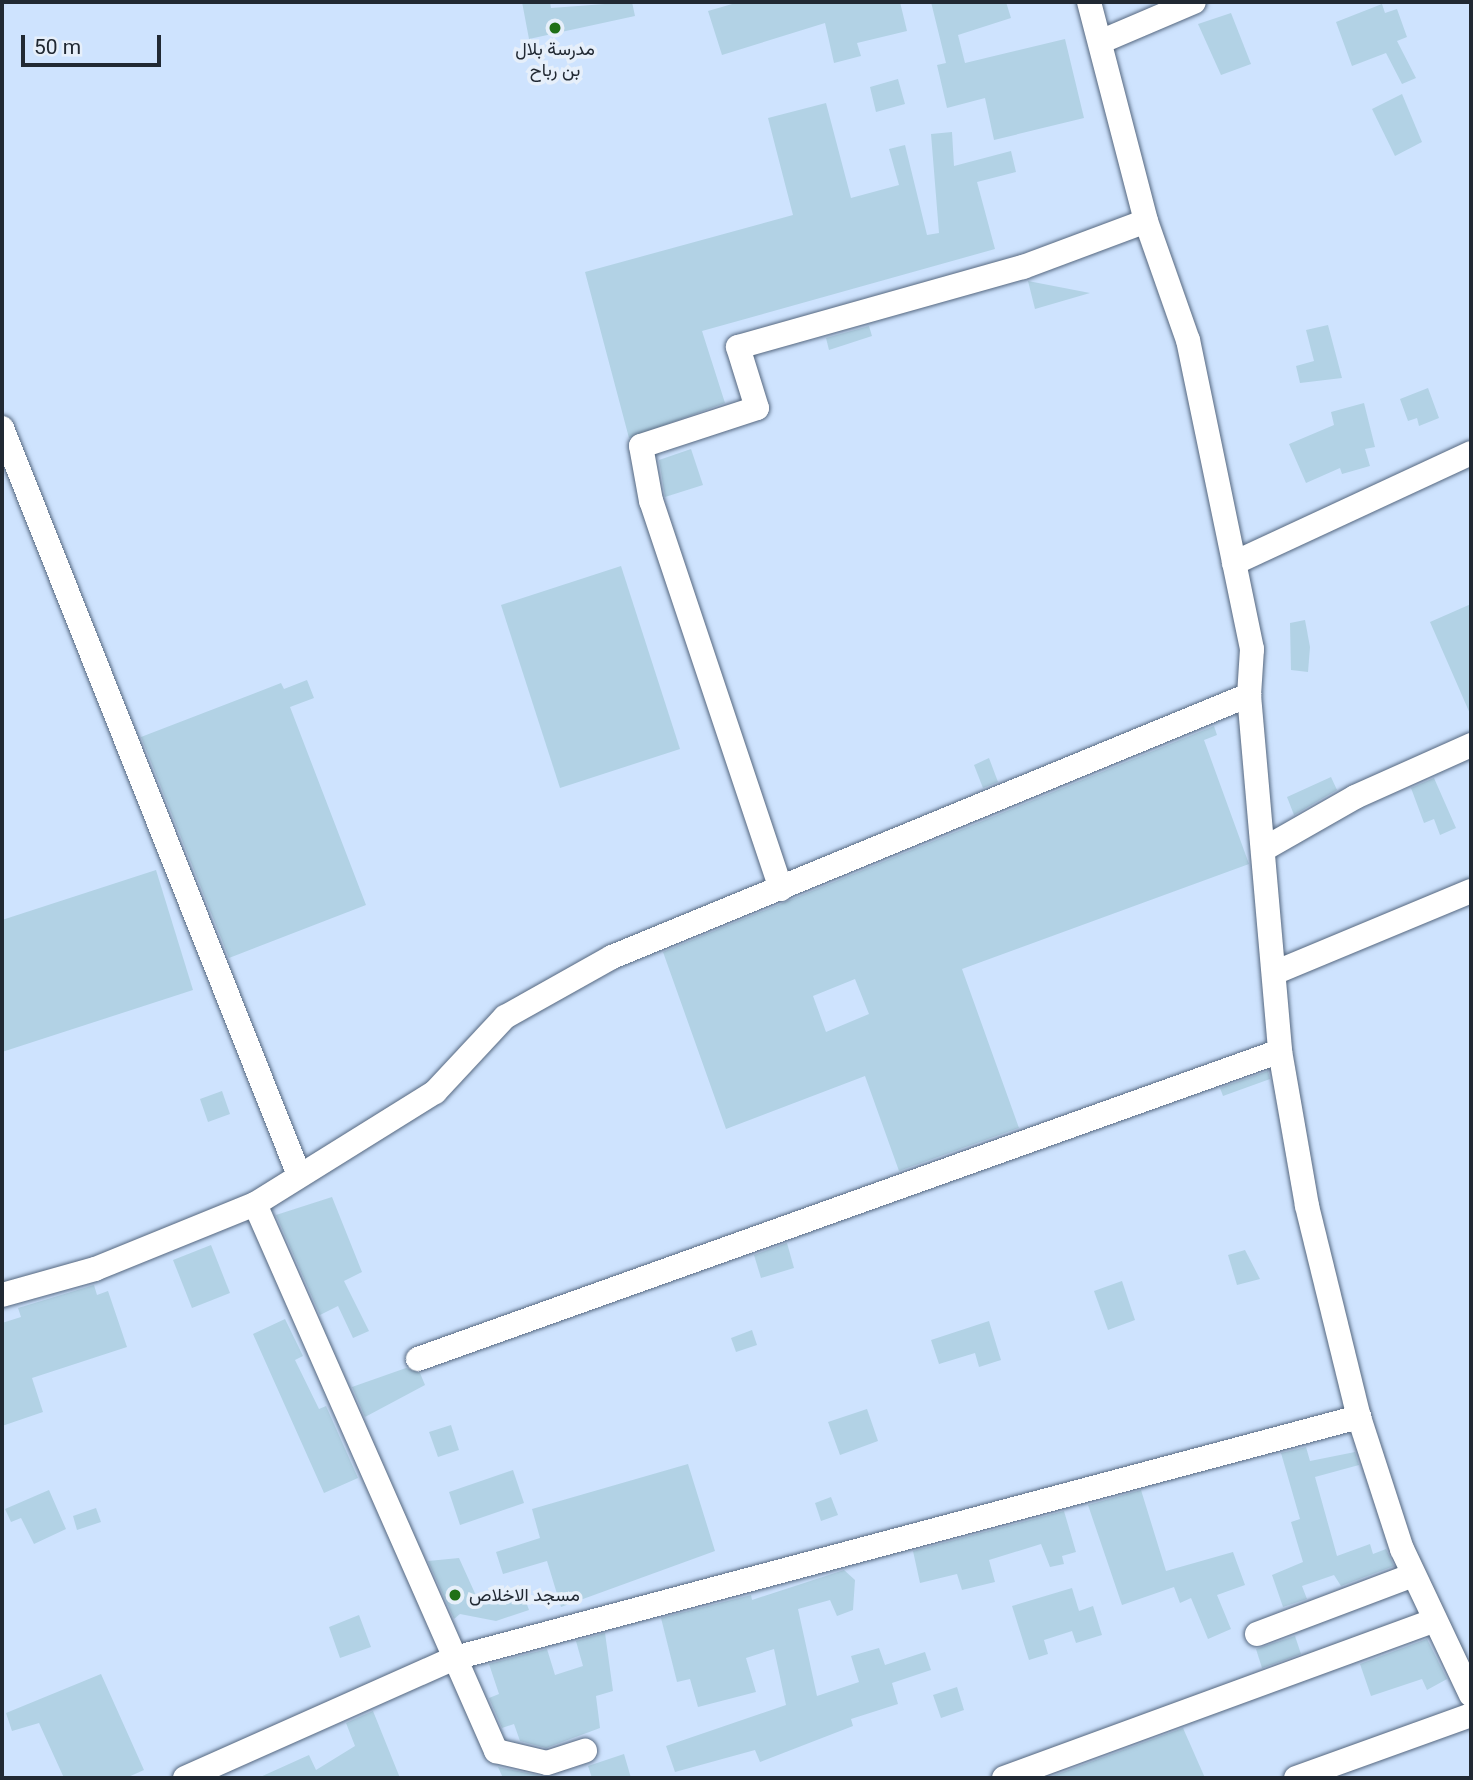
<!DOCTYPE html>
<meta charset="utf-8">
<style>
body{margin:0}
#map{position:relative;width:1473px;height:1780px;overflow:hidden;background:#cee3fe;font-family:Roboto,Vazirmatn,sans-serif}
div>[style]{position:absolute}
.building>*{inset:0;background:#b2d2e5}
.roads{filter:drop-shadow(0 0 2px #55677f) drop-shadow(0 0 2px #55677f)}
.minor>*{height:24px;margin:-12px;padding:0 12px;transform-origin:12px;border-radius:12px;background:#fff}
.dots>*{width:19px;height:19px;translate:-50% -50%;box-sizing:border-box;border:4px solid #e6effa;border-radius:50%}
span{translate:-50% -50%;white-space:nowrap;text-align:center;line-height:1.15;-webkit-text-stroke:7px #e6effa;paint-order:stroke}
.poi-label{font-size:18px;color:#212933}
.left{translate:0 -50%;text-align:left}
.frame{position:absolute;inset:0;border:4px solid #212933;pointer-events:none}
.scale{position:absolute;left:21px;top:35px;width:140px;height:32px;box-sizing:border-box;border:4px solid #212933;border-top:0;padding-left:9px;font-size:21px;line-height:24px;white-space:nowrap;color:#212933;-webkit-text-stroke:5px #e6effa;paint-order:stroke}
</style>
<div id="map">
<div class="building">
<div style="clip-path:polygon(522px 2px,550px 2px,551px 8px,632px 2px,635px 16px,529px 39px)"></div>
<div style="clip-path:polygon(739px 2px,900px 2px,907px 31px,857px 43px,861px 56px,834px 63px,825px 23px,722px 55px,708px 11px)"></div>
<div style="clip-path:polygon(931px 2px,1006px 2px,1011px 18px,958px 35px,965px 63px,1065px 39px,1084px 118px,994px 140px,985px 98px,947px 108px,937px 65px,946px 63px)"></div>
<div style="clip-path:polygon(1382px 4px,1385px 13px,1397px 9px,1407px 37px,1397px 41px,1416px 78px,1402px 84px,1386px 53px,1352px 66px,1336px 22px)"></div>
<div style="clip-path:polygon(1231px 13px,1251px 64px,1221px 75px,1198px 24px)"></div>
<div style="clip-path:polygon(898px 79px,905px 104px,876px 112px,870px 87px)"></div>
<div style="clip-path:polygon(1402px 94px,1422px 142px,1395px 156px,1372px 109px)"></div>
<div style="clip-path:polygon(826px 103px,851px 198px,899px 185px,889px 149px,905px 145px,927px 235px,939px 233px,931px 134px,952px 132px,954px 166px,1011px 151px,1016px 172px,977px 182px,995px 249px,702px 331px,725px 403px,629px 438px,585px 272px,793px 215px,768px 118px)"></div>
<div style="clip-path:polygon(1028px 281px,1090px 293px,1035px 309px)"></div>
<div style="clip-path:polygon(1328px 325px,1342px 378px,1300px 383px,1296px 366px,1314px 361px,1306px 330px)"></div>
<div style="clip-path:polygon(869px 326px,872px 336px,829px 350px,826px 338px)"></div>
<div style="clip-path:polygon(1428px 388px,1439px 418px,1419px 426px,1417px 418px,1408px 421px,1400px 399px)"></div>
<div style="clip-path:polygon(1364px 403px,1375px 447px,1365px 449px,1370px 466px,1342px 474px,1340px 468px,1306px 483px,1289px 444px,1334px 425px,1331px 412px)"></div>
<div style="clip-path:polygon(691px 449px,703px 485px,665px 497px,659px 460px)"></div>
<div style="clip-path:polygon(621px 566px,680px 749px,560px 788px,501px 605px)"></div>
<div style="clip-path:polygon(1471px 604px,1471px 716px,1430px 622px)"></div>
<div style="clip-path:polygon(1305px 620px,1310px 647px,1308px 672px,1291px 670px,1290px 623px)"></div>
<div style="clip-path:polygon(307px 680px,314px 698px,290px 707px,366px 905px,229px 958px,141px 737px,281px 683px,284px 689px)"></div>
<div style="clip-path:polygon(evenodd,1214px 726px,1217px 735px,1204px 740px,1249px 864px,962px 969px,1019px 1128px,899px 1171px,865px 1076px,726px 1129px,663px 952px,1214px 726px,855px 979px,869px 1014px,826px 1032px,813px 996px,855px 979px)"></div>
<div style="clip-path:polygon(989px 758px,998px 782px,983px 788px,974px 765px)"></div>
<div style="clip-path:polygon(1331px 777px,1337px 790px,1294px 815px,1287px 797px)"></div>
<div style="clip-path:polygon(1434px 778px,1456px 828px,1440px 835px,1434px 819px,1424px 823px,1411px 788px)"></div>
<div style="clip-path:polygon(156px 870px,193px 990px,2px 1052px,2px 920px)"></div>
<div style="clip-path:polygon(1268px 1071px,1270px 1079px,1223px 1096px,1220px 1088px)"></div>
<div style="clip-path:polygon(222px 1091px,230px 1114px,208px 1122px,200px 1099px)"></div>
<div style="clip-path:polygon(332px 1197px,362px 1272px,344px 1281px,369px 1331px,353px 1338px,338px 1306px,320px 1315px,276px 1215px)"></div>
<div style="clip-path:polygon(787px 1243px,794px 1268px,761px 1278px,754px 1255px)"></div>
<div style="clip-path:polygon(211px 1245px,230px 1293px,192px 1308px,173px 1260px)"></div>
<div style="clip-path:polygon(1245px 1250px,1260px 1279px,1237px 1285px,1228px 1255px)"></div>
<div style="clip-path:polygon(1122px 1281px,1135px 1320px,1108px 1330px,1094px 1291px)"></div>
<div style="clip-path:polygon(94px 1285px,97px 1295px,108px 1291px,127px 1347px,32px 1378px,43px 1412px,2px 1426px,2px 1323px,21px 1317px,18px 1308px)"></div>
<div style="clip-path:polygon(285px 1319px,303px 1356px,295px 1360px,319px 1409px,326px 1406px,358px 1478px,324px 1493px,253px 1334px)"></div>
<div style="clip-path:polygon(989px 1321px,1001px 1360px,979px 1367px,975px 1353px,939px 1364px,931px 1340px)"></div>
<div style="clip-path:polygon(752px 1330px,757px 1345px,736px 1352px,731px 1338px)"></div>
<div style="clip-path:polygon(406px 1368px,420px 1373px,425px 1385px,365px 1417px,352px 1387px)"></div>
<div style="clip-path:polygon(867px 1409px,878px 1441px,840px 1455px,828px 1422px)"></div>
<div style="clip-path:polygon(451px 1425px,459px 1450px,438px 1457px,429px 1432px)"></div>
<div style="clip-path:polygon(1306px 1447px,1310px 1461px,1355px 1452px,1359px 1465px,1315px 1477px,1337px 1556px,1370px 1544px,1373px 1554px,1386px 1549px,1394px 1566px,1341px 1586px,1334px 1575px,1302px 1586px,1307px 1599px,1283px 1607px,1272px 1575px,1303px 1562px,1291px 1522px,1300px 1519px,1281px 1453px)"></div>
<div style="clip-path:polygon(688px 1464px,715px 1551px,561px 1607px,547px 1561px,503px 1574px,496px 1552px,540px 1538px,532px 1509px)"></div>
<div style="clip-path:polygon(513px 1470px,524px 1503px,460px 1525px,449px 1492px)"></div>
<div style="clip-path:polygon(49px 1490px,66px 1529px,34px 1544px,21px 1518px,11px 1522px,5px 1509px)"></div>
<div style="clip-path:polygon(1141px 1490px,1166px 1571px,1233px 1552px,1245px 1585px,1217px 1595px,1231px 1629px,1208px 1639px,1191px 1598px,1180px 1603px,1174px 1587px,1122px 1605px,1088px 1505px)"></div>
<div style="clip-path:polygon(831px 1497px,838px 1515px,821px 1521px,815px 1503px)"></div>
<div style="clip-path:polygon(96px 1508px,101px 1522px,77px 1530px,73px 1516px)"></div>
<div style="clip-path:polygon(1064px 1511px,1076px 1552px,1062px 1556px,1064px 1564px,1050px 1567px,1041px 1544px,989px 1560px,995px 1582px,962px 1590px,957px 1574px,920px 1583px,913px 1551px)"></div>
<div style="clip-path:polygon(459px 1558px,478px 1600px,520px 1585px,529px 1610px,496px 1621px,460px 1614px,454px 1619px,428px 1561px)"></div>
<div style="clip-path:polygon(844px 1570px,855px 1580px,853px 1610px,837px 1616px,830px 1600px,798px 1609px,817px 1696px,859px 1682px,851px 1656px,879px 1648px,885px 1665px,925px 1652px,931px 1670px,892px 1683px,898px 1704px,851px 1719px,853px 1726px,760px 1762px,755px 1750px,675px 1772px,666px 1746px,786px 1705px,774px 1649px,746px 1658px,756px 1692px,698px 1707px,690px 1679px,677px 1682px,661px 1618px,751px 1595px,752px 1600px)"></div>
<div style="clip-path:polygon(1072px 1588px,1079px 1611px,1093px 1606px,1102px 1635px,1076px 1643px,1072px 1631px,1044px 1640px,1048px 1654px,1029px 1660px,1012px 1606px)"></div>
<div style="clip-path:polygon(359px 1615px,371px 1647px,340px 1658px,329px 1627px)"></div>
<div style="clip-path:polygon(605px 1633px,613px 1691px,596px 1696px,600px 1728px,546px 1748px,520px 1741px,514px 1724px,502px 1728px,489px 1698px,499px 1694px,489px 1664px,547px 1649px,555px 1675px,583px 1666px,576px 1641px)"></div>
<div style="clip-path:polygon(1295px 1636px,1301px 1654px,1262px 1668px,1256px 1649px)"></div>
<div style="clip-path:polygon(1427px 1639px,1447px 1679px,1427px 1690px,1422px 1679px,1371px 1696px,1360px 1664px)"></div>
<div style="clip-path:polygon(101px 1674px,144px 1770px,126px 1778px,64px 1778px,39px 1723px,12px 1731px,6px 1713px)"></div>
<div style="clip-path:polygon(957px 1687px,964px 1710px,941px 1718px,933px 1695px)"></div>
<div style="clip-path:polygon(373px 1711px,400px 1778px,258px 1778px,309px 1755px,316px 1770px,355px 1746px,346px 1723px)"></div>
<div style="clip-path:polygon(1183px 1728px,1205px 1778px,1047px 1778px)"></div>
<div style="clip-path:polygon(624px 1754px,631px 1778px,592px 1778px,588px 1766px)"></div>
<div style="clip-path:polygon(498px 1767px,546px 1777px,546px 1778px,503px 1778px)"></div>
</div>
<div class="roads">
<div class="minor">
<div style="left:1089px;top:2px;width:226px;rotate:75.4deg"></div>
<div style="left:1146px;top:221px;width:126px;rotate:70.6deg"></div>
<div style="left:1188px;top:340px;width:316px;rotate:78.3deg"></div>
<div style="left:1252px;top:649px;width:46px;rotate:93.7deg"></div>
<div style="left:1249px;top:695px;width:357px;rotate:85deg"></div>
<div style="left:1280px;top:1051px;width:157px;rotate:80.1deg"></div>
<div style="left:1307px;top:1206px;width:217px;rotate:76.2deg"></div>
<div style="left:1359px;top:1417px;width:139px;rotate:72deg"></div>
<div style="left:1402px;top:1549px;width:161px;rotate:64.7deg"></div>
<div style="left:1100px;top:42px;width:102px;rotate:-23.1deg"></div>
<div style="left:2px;top:428px;width:804px;rotate:68.32deg"></div>
<div style="left:1234px;top:563px;width:261px;rotate:-24.9deg"></div>
<div style="left:1264px;top:849px;width:105px;rotate:-29.7deg"></div>
<div style="left:1355px;top:797px;width:127px;rotate:-24.1deg"></div>
<div style="left:781px;top:889px;width:409px;rotate:-108.5deg"></div>
<div style="left:651px;top:501px;width:56px;rotate:-100.3deg"></div>
<div style="left:641px;top:446px;width:122px;rotate:-18.1deg"></div>
<div style="left:757px;top:408px;width:64px;rotate:-107.3deg"></div>
<div style="left:738px;top:347px;width:296px;rotate:-15.7deg"></div>
<div style="left:1023px;top:267px;width:131px;rotate:-20.5deg"></div>
<div style="left:1274px;top:973px;width:213px;rotate:-22.6deg"></div>
<div style="left:255px;top:1204px;width:598px;rotate:66.22deg"></div>
<div style="left:496px;top:1751px;width:52px;rotate:13.2deg"></div>
<div style="left:547px;top:1763px;width:40px;rotate:-18deg"></div>
<div style="left:2px;top:1295px;width:97px;rotate:-15.6deg"></div>
<div style="left:95px;top:1269px;width:173px;rotate:-22.1deg"></div>
<div style="left:255px;top:1204px;width:212px;rotate:-31.9deg"></div>
<div style="left:435px;top:1092px;width:103px;rotate:-47deg"></div>
<div style="left:505px;top:1017px;width:123px;rotate:-29.3deg"></div>
<div style="left:612px;top:957px;width:689px;rotate:-22.36deg"></div>
<div style="left:418px;top:1359px;width:915px;rotate:-19.66deg"></div>
<div style="left:1257px;top:1634px;width:167px;rotate:-20.7deg"></div>
<div style="left:185px;top:1778px;width:295px;rotate:-24deg"></div>
<div style="left:455px;top:1658px;width:936px;rotate:-14.93deg"></div>
<div style="left:1004px;top:1778px;width:458px;rotate:-20.1deg"></div>
<div style="left:1296px;top:1778px;width:186px;rotate:-19.8deg"></div>
</div>
</div>
<div class="dots">
<div style="left:555px;top:28px;background:#207016"></div>
<div style="left:455px;top:1595px;background:#207016"></div>
</div>
<div class="poi-label">
<span style="left:555px;top:60px">مدرسة بلال<br>بن رباح</span>
<span class="left" style="left:469px;top:1595px">مسجد الاخلاص</span>
</div>
<div class="frame"></div>
<div class="scale">50 m</div>
</div>
